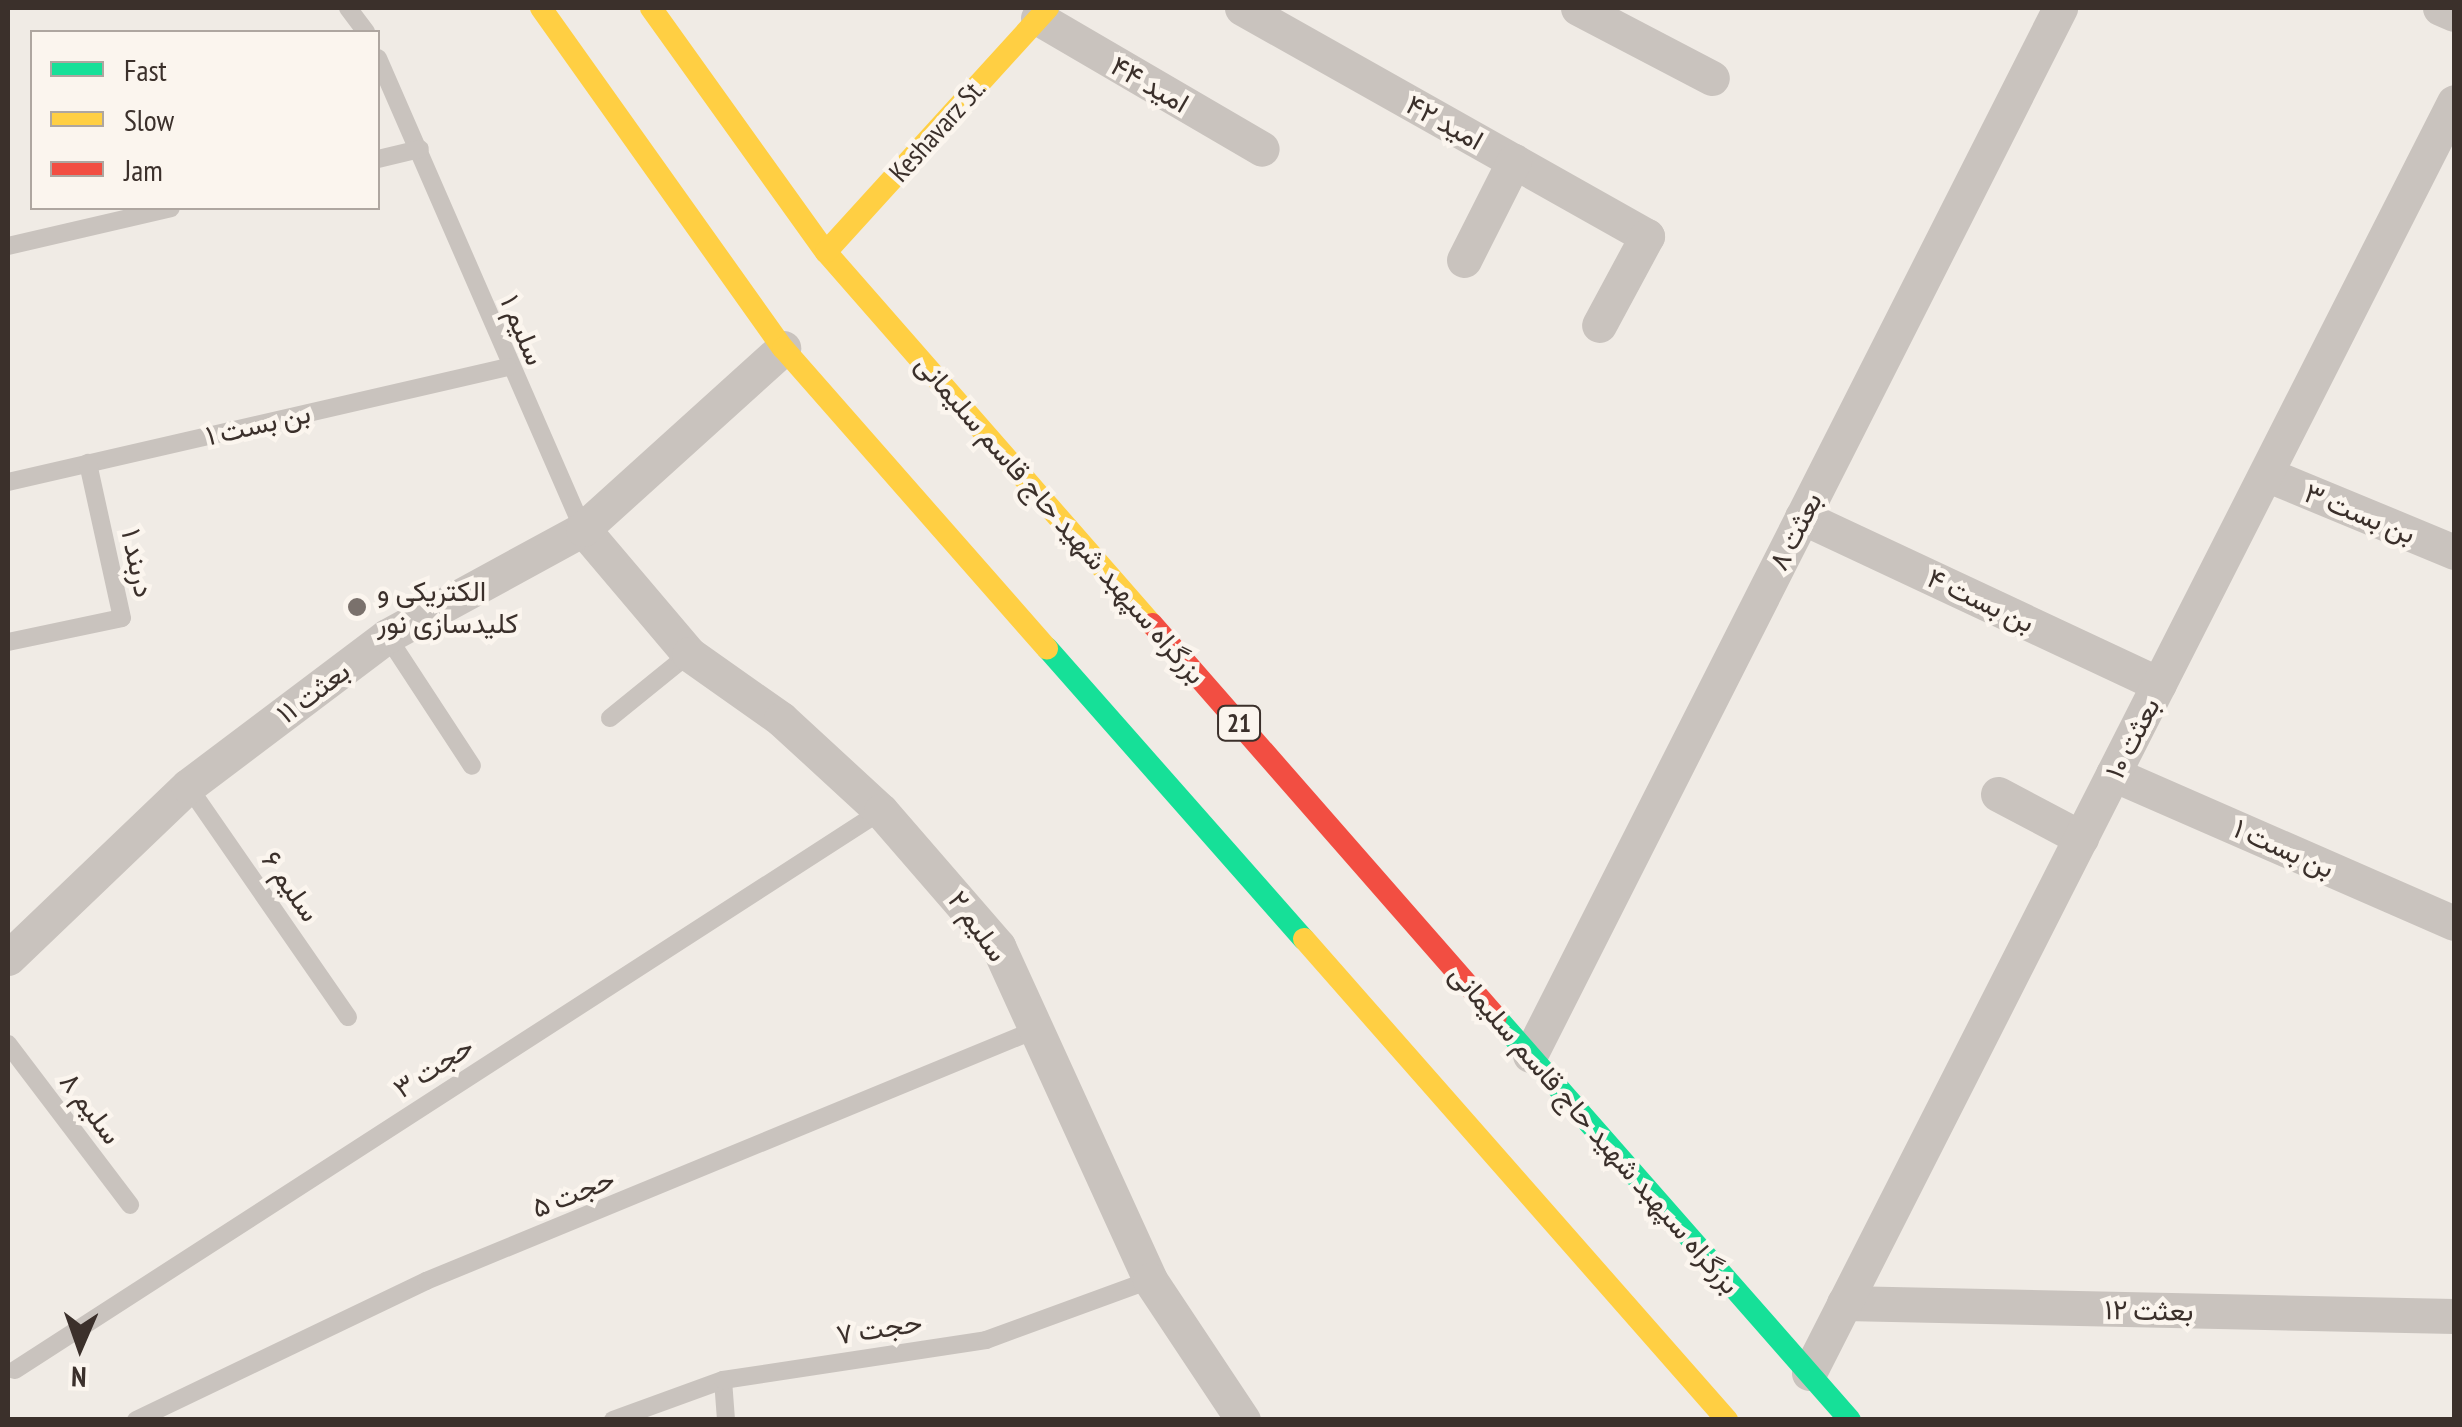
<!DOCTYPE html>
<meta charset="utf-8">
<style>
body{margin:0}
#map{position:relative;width:2462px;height:1427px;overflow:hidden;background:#f0ebe5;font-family:"PT Sans Narrow",Vazirmatn,sans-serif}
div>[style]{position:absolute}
.lane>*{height:18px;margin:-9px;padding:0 9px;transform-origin:9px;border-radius:9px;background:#c9c3be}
.street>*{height:35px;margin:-17.5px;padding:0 17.5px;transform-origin:17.5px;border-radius:17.5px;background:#c9c3be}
.fast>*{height:22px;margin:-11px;padding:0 11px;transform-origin:11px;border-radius:11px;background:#16e098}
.slow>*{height:22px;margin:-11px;padding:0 11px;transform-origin:11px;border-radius:11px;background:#ffcf43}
.jam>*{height:22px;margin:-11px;padding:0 11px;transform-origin:11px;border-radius:11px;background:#f24e42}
.dots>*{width:28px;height:28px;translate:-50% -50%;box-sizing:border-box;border:5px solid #fbf5ee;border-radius:50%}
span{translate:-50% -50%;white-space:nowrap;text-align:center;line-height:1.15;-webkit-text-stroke:9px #fbf5ee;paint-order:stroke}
.shield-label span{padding:2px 8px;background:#fbf5ee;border:2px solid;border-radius:8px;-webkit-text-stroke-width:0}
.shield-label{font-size:25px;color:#3b302b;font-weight:700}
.street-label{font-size:28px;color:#3b302b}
.poi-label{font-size:28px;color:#3b302b}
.left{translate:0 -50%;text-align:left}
.frame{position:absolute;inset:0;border:10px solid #3b302b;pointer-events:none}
.legend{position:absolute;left:30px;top:30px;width:350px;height:180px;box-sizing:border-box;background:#fbf5ee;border:2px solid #aea6a0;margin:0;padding:12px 18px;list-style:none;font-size:30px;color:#3b302b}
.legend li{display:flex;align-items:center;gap:20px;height:50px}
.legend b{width:50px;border:2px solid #aea6a0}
.north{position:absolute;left:30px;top:1297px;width:100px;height:100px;-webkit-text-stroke:8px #fbf5ee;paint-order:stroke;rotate:182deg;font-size:28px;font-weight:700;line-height:40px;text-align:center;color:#3b302b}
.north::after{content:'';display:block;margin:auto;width:35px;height:45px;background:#3b302b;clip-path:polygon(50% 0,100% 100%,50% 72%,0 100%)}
</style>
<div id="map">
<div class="lane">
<div style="left:348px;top:8px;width:30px;rotate:53deg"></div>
<div style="left:378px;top:58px;width:514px;rotate:66.48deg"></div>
<div style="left:378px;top:159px;width:43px;rotate:-13.4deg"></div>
<div style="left:8px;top:246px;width:167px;rotate:-13.1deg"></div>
<div style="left:8px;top:482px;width:513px;rotate:-12.95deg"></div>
<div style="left:387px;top:636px;width:155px;rotate:56.8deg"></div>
<div style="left:8px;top:642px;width:116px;rotate:-11.9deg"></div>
<div style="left:122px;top:618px;width:159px;rotate:-102.4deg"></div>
<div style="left:610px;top:718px;width:102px;rotate:-39deg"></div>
<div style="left:188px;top:786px;width:281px;rotate:55.3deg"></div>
<div style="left:8px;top:1044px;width:202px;rotate:52.8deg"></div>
<div style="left:15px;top:1370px;width:1031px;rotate:-32.84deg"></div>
<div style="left:723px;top:1380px;width:40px;rotate:85.7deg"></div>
<div style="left:136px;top:1420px;width:322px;rotate:-25.6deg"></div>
<div style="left:426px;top:1281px;width:661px;rotate:-22.41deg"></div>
<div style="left:613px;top:1420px;width:117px;rotate:-20deg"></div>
<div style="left:723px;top:1380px;width:266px;rotate:-8.6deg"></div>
<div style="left:986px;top:1340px;width:175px;rotate:-20.1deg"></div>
</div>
<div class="street">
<div style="left:1242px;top:8px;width:465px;rotate:29.4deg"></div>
<div style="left:1647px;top:236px;width:101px;rotate:118.3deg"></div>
<div style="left:1578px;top:8px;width:151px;rotate:27.6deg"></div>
<div style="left:2440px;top:8px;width:15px;rotate:23deg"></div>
<div style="left:1038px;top:18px;width:259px;rotate:30.3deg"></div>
<div style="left:1464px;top:260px;width:111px;rotate:-63.2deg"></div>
<div style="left:2266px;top:474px;width:204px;rotate:22.5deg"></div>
<div style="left:1802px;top:517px;width:394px;rotate:25.1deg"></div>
<div style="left:583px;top:529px;width:164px;rotate:49.7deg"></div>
<div style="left:689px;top:654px;width:113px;rotate:35.2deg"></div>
<div style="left:781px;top:719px;width:136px;rotate:42.6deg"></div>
<div style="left:881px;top:811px;width:179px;rotate:49.1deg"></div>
<div style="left:998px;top:946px;width:367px;rotate:65.5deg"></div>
<div style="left:1150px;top:1280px;width:168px;rotate:56.4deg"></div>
<div style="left:2113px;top:774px;width:372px;rotate:23.6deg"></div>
<div style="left:1998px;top:794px;width:94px;rotate:27.9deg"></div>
<div style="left:8px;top:958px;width:249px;rotate:-43.7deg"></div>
<div style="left:188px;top:786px;width:249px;rotate:-37deg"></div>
<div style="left:387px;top:636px;width:223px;rotate:-28.6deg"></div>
<div style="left:583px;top:529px;width:270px;rotate:-42.1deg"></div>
<div style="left:1530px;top:1055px;width:1174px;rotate:-63.15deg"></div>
<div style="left:1844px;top:1303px;width:610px;rotate:1.22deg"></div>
<div style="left:1809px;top:1373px;width:1425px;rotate:-63.09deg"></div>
</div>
<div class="fast">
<div style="left:1047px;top:648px;width:388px;rotate:48.6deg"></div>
<div style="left:1496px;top:1017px;width:536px;rotate:48.7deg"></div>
</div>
<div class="slow">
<div style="left:541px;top:8px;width:417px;rotate:54.6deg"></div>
<div style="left:783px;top:348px;width:400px;rotate:48.7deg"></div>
<div style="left:651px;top:8px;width:300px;rotate:54.4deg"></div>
<div style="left:826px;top:252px;width:495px;rotate:48.8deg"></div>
<div style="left:826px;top:252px;width:330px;rotate:-47.7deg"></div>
<div style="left:1304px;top:939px;width:641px;rotate:48.67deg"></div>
</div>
<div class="jam">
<div style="left:1152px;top:624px;width:522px;rotate:48.8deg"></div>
</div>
<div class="dots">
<div style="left:357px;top:607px;background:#7a716c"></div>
</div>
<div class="shield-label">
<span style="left:1239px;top:723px">21</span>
</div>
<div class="street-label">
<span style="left:1150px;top:84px;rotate:30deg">امید ۴۴</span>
<span style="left:1445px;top:122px;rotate:29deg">امید ۴۲</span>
<span style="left:937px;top:130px;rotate:-48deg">Keshavarz St.</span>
<span style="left:523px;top:330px;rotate:67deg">سلیم ۱</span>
<span style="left:258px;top:424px;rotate:-13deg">بن بست ۱</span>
<span style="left:2360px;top:513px;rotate:22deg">بن بست ۳</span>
<span style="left:1061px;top:519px;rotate:49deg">بزرگراه سپهبد شهید حاج قاسم سلیمانی</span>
<span style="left:1795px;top:531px;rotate:-63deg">بعثت ۸</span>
<span style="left:138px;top:563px;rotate:78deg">دربند ۱</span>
<span style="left:1981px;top:600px;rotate:25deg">بن بست ۴</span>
<span style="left:313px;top:692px;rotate:-37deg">بعثت ۱۱</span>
<span style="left:2132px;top:738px;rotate:-63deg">بعثت ۱۰</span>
<span style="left:2284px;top:848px;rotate:24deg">بن بست ۱</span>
<span style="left:291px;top:886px;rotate:55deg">سلیم ۶</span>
<span style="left:978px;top:926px;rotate:54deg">سلیم ۲</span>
<span style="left:433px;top:1067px;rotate:-33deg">حجت ۳</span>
<span style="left:91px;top:1108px;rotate:53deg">سلیم ۸</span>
<span style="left:1595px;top:1129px;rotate:49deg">بزرگراه سپهبد شهید حاج قاسم سلیمانی</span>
<span style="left:573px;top:1193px;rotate:-22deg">حجت ۵</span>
<span style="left:2149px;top:1310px;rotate:1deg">بعثت ۱۲</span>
<span style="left:879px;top:1328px;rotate:-9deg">حجت ۷</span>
</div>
<div class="poi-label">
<span class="left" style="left:377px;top:607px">الکتریکی و<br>کلیدسازی نور</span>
</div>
<div class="frame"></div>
<ul class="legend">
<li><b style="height:12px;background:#16e098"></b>Fast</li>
<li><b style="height:12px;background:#ffcf43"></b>Slow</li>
<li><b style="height:12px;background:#f24e42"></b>Jam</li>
</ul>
<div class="north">N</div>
</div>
